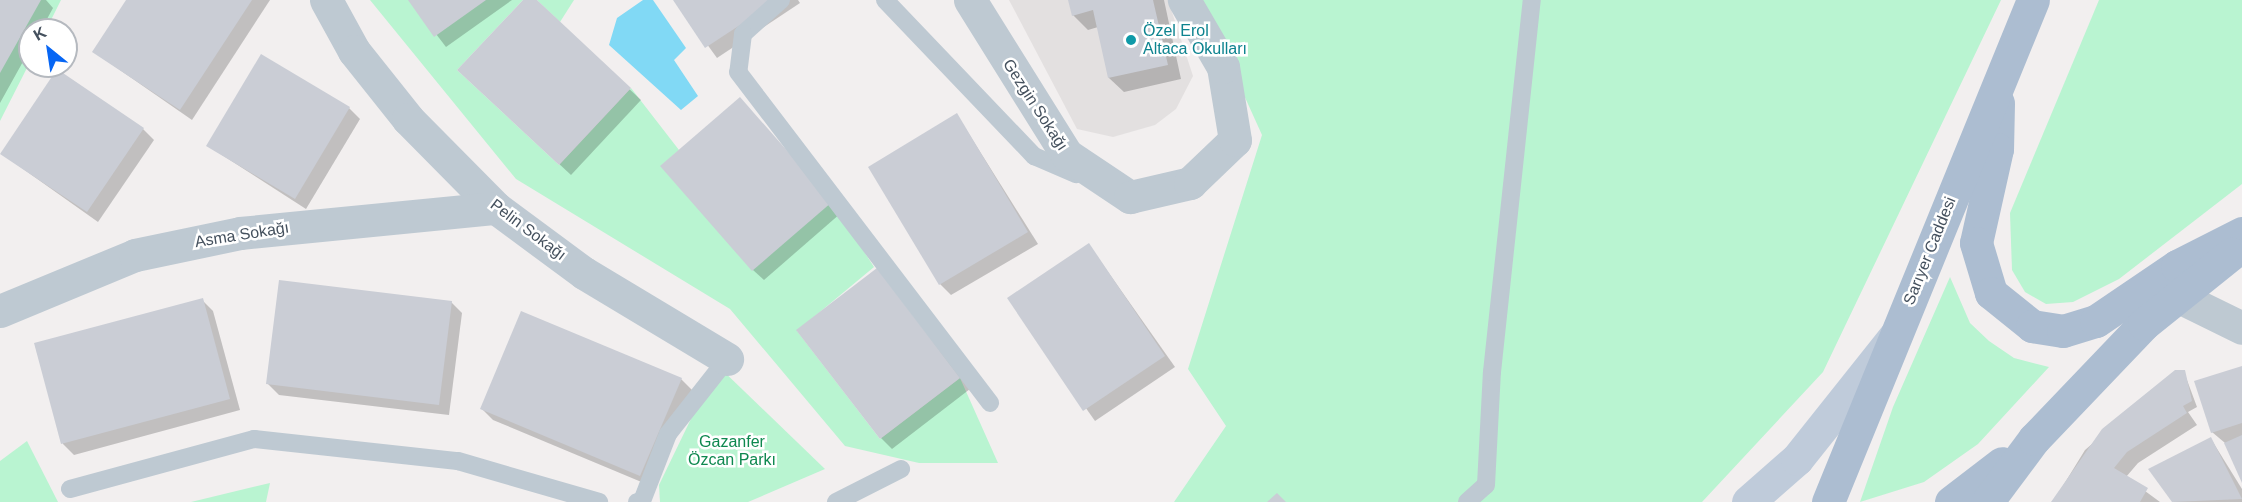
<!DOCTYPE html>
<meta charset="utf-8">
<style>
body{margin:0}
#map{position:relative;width:2242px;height:502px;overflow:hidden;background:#f2efef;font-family:Arial,sans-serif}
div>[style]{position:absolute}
.education>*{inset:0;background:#e3e0e0}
.green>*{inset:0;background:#b9f4d1}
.water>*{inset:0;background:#81d9f5}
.shadow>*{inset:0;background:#0003}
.building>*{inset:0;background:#cacdd5}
.service>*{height:18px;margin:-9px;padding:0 9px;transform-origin:9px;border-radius:9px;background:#bec9d2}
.minor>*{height:33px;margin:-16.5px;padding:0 16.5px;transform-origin:16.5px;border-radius:16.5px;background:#bec9d2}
.secondary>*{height:33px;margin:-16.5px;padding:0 16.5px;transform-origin:16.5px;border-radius:16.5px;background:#bfcbda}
.primary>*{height:33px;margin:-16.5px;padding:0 16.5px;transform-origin:16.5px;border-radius:16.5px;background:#acbdd1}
.dots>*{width:16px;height:16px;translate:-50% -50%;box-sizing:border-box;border:3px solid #fff;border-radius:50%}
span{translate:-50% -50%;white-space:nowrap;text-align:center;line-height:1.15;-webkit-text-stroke:5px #fff;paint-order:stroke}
.culture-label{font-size:16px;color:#0d838f}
.left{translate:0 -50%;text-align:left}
.street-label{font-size:16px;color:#45515e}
.park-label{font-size:16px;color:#0e884f}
.north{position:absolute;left:18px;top:18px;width:60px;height:60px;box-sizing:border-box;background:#fff;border:2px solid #b5b9bf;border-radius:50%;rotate:330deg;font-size:16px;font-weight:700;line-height:24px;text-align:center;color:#45515e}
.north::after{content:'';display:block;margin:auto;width:21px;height:27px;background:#0766f4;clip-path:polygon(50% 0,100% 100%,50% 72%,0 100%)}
</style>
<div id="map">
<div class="education">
<div style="clip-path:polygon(1009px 0,1168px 0,1193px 76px,1176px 109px,1155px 125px,1113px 137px,1077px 129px)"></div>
</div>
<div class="green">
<div style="clip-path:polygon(0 0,61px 0,46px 30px,30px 30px,30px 62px,0 121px)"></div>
<div style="clip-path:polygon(370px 0,523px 0,457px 70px,559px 165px,631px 88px,679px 150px,661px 166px,832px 202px,874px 267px,797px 331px,880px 439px,960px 378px,998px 463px,919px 463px,845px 446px,730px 309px,516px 179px)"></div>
<div style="clip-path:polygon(537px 0,574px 0,560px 22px)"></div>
<div style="clip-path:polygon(1201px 0,2001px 0,1823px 372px,1702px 502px,1174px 502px,1226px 426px,1188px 369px,1262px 135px)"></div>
<div style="clip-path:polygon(2099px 0,2242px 0,2242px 184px,2119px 279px,2073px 302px,2046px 304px,2025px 292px,2012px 270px,2010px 213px)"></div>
<div style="clip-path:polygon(1950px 277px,1970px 323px,1989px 341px,2014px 358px,2049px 367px,1978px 444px,1924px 482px,1860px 502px,1893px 407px)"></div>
<div style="clip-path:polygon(717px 365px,825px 469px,748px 502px,660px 502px,659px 485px)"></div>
<div style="clip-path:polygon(27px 441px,58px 502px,0 502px,0 461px)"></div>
<div style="clip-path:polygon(270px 483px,266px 502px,191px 502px)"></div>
</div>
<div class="water">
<div style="clip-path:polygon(643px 0,653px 0,686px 48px,674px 60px,698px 96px,681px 110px,609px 45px,617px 18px)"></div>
</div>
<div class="shadow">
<div style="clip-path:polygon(0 0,46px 0,53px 8px,41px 30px,30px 30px,30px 49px,0 103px)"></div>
<div style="clip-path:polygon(128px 0,270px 0,192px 120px,94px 52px)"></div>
<div style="clip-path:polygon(410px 0,512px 0,446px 47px)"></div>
<div style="clip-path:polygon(525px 0,535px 0,641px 100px,571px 175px,470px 81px)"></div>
<div style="clip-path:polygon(675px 0,798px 0,800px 3px,717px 58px)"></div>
<div style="clip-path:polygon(1069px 0,1164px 0,1181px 79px,1124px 92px,1109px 78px,1098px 27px,1088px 30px,1073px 15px)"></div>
<div style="clip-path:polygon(740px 99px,841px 213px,764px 280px,753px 270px)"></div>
<div style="clip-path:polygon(349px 108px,360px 119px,306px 209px,208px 146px)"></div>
<div style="clip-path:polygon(957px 115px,1038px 244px,951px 295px,940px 284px)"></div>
<div style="clip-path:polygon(143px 129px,154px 140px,98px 222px,2px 154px)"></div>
<div style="clip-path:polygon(1089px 245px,1175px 367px,1095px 421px,1009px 299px)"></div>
<div style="clip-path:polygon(876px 270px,970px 389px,892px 449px,881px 438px)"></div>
<div style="clip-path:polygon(202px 300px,213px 311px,240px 410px,74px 455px,63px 444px,36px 344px)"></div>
<div style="clip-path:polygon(451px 302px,462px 313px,449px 415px,279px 395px,268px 384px)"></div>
<div style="clip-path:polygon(2242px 368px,2242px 479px,2225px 443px,2212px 432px)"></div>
<div style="clip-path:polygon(2184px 372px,2197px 407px,2188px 412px,2197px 425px,2138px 463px,2126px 477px,2160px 502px,2053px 502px,2085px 450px,2165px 381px)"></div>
<div style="clip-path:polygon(681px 379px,692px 390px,651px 486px,493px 420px,482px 409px)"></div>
<div style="clip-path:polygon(2211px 439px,2242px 489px,2242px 502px,2174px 502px,2150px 470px)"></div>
</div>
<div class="building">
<div style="clip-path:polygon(0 0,41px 0,0 73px)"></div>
<div style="clip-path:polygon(126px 0,252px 0,180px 110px,92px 52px)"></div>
<div style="clip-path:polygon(408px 0,486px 0,434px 37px)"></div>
<div style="clip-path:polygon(523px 0,537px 0,631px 88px,559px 165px,457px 70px)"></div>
<div style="clip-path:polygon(673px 0,778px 0,705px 48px)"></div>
<div style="clip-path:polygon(1068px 0,1153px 0,1168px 65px,1108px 78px,1093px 10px,1072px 16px)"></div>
<div style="clip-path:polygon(261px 54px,350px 107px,295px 199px,206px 146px)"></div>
<div style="clip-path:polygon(57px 69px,144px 128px,87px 212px,0 154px)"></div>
<div style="clip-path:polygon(740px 97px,832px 202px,752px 271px,660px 166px)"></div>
<div style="clip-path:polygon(957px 113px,1028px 232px,939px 285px,868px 167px)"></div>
<div style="clip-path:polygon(1089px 243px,1165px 356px,1083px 411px,1007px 298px)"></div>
<div style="clip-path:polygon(877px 268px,960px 378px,880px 439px,796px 330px)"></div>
<div style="clip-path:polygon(279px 280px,452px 301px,439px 405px,266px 384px)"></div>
<div style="clip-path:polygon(203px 298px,230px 399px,61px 444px,34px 343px)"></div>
<div style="clip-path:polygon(521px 311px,682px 378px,640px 476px,480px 409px)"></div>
<div style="clip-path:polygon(2242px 366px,2242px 423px,2211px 433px,2194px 381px)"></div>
<div style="clip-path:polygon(2175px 370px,2185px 370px,2192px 401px,2183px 406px,2187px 413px,2127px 452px,2114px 468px,2148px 488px,2140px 502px,2051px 502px,2102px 429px)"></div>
<div style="clip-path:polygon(2242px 435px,2242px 483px,2224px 443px)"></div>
<div style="clip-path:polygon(2211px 437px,2242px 499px,2172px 502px,2148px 469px)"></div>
<div style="clip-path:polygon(1277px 493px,1286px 502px,1267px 502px)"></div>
</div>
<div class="service">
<div style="left:781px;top:0;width:51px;rotate:138.2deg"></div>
<div style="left:743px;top:34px;width:38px;rotate:97deg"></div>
<div style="left:738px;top:72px;width:416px;rotate:52.7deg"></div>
<div style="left:885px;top:0;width:216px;rotate:46.3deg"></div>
<div style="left:1034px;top:156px;width:46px;rotate:23.2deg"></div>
<div style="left:70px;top:489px;width:191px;rotate:-15.2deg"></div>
<div style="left:254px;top:439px;width:205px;rotate:6.2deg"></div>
<div style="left:458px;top:461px;width:147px;rotate:16.2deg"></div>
<div style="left:637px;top:502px;width:5px;rotate:-11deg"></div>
<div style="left:642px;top:501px;width:72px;rotate:-68.8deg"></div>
<div style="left:668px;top:434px;width:95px;rotate:-51.8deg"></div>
<div style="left:836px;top:502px;width:73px;rotate:-26.9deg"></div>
<div style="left:1467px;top:502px;width:25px;rotate:-42deg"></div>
<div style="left:1486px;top:485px;width:113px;rotate:-87deg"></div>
<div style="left:1492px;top:372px;width:374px;rotate:-83.9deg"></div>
</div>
<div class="minor">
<div style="left:326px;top:0;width:58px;rotate:61.2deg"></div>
<div style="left:354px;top:51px;width:87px;rotate:51.5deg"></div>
<div style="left:408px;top:119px;width:125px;rotate:45.3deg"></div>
<div style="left:496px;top:208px;width:109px;rotate:36.5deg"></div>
<div style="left:584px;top:273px;width:167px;rotate:31deg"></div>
<div style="left:970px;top:0;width:183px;rotate:58deg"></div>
<div style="left:1067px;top:155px;width:76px;rotate:33.7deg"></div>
<div style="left:1130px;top:197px;width:62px;rotate:-13.1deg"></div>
<div style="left:1190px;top:183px;width:62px;rotate:-43.7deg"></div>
<div style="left:1235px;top:140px;width:74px;rotate:-99.3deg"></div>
<div style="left:1223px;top:67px;width:78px;rotate:-120.2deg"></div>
<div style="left:2177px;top:296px;width:72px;rotate:26.2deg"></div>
<div style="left:0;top:311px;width:146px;rotate:-22.5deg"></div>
<div style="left:135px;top:255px;width:107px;rotate:-11.8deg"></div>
<div style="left:240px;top:233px;width:257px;rotate:-5.6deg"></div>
</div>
<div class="secondary">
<div style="left:1748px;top:502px;width:65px;rotate:-41.3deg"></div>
<div style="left:1797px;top:459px;width:156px;rotate:-51.5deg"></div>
</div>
<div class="primary">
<div style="left:1998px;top:103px;width:46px;rotate:91.2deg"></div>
<div style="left:1997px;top:149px;width:96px;rotate:102.6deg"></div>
<div style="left:1976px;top:243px;width:52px;rotate:73.3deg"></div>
<div style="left:1991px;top:293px;width:53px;rotate:38.8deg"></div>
<div style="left:2032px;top:326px;width:31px;rotate:9deg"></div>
<div style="left:2063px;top:331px;width:34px;rotate:-17deg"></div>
<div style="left:2096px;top:321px;width:98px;rotate:-34.2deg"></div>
<div style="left:2177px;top:266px;width:73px;rotate:-26.9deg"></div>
<div style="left:1828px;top:502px;width:542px;rotate:-67.79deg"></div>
<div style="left:1951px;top:502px;width:64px;rotate:-37.4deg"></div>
<div style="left:1987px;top:502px;width:79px;rotate:-53.3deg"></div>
<div style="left:2034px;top:439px;width:159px;rotate:-46.3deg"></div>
<div style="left:2144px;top:324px;width:112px;rotate:-38.8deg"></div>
</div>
<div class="dots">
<div style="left:1131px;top:40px;background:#0f9aa8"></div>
</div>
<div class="culture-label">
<span class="left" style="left:1143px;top:40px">Özel Erol<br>Altaca Okulları</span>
</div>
<div class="street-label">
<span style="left:1035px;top:105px;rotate:57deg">Gezgin Sokağı</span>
<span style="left:528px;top:230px;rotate:37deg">Pelin Sokağı</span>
<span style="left:242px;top:235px;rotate:-9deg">Asma Sokağı</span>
<span style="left:1930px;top:251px;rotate:-68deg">Sarıyer Caddesi</span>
</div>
<div class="park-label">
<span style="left:732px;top:451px">Gazanfer<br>Özcan Parkı</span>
</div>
<div class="north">K</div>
</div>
